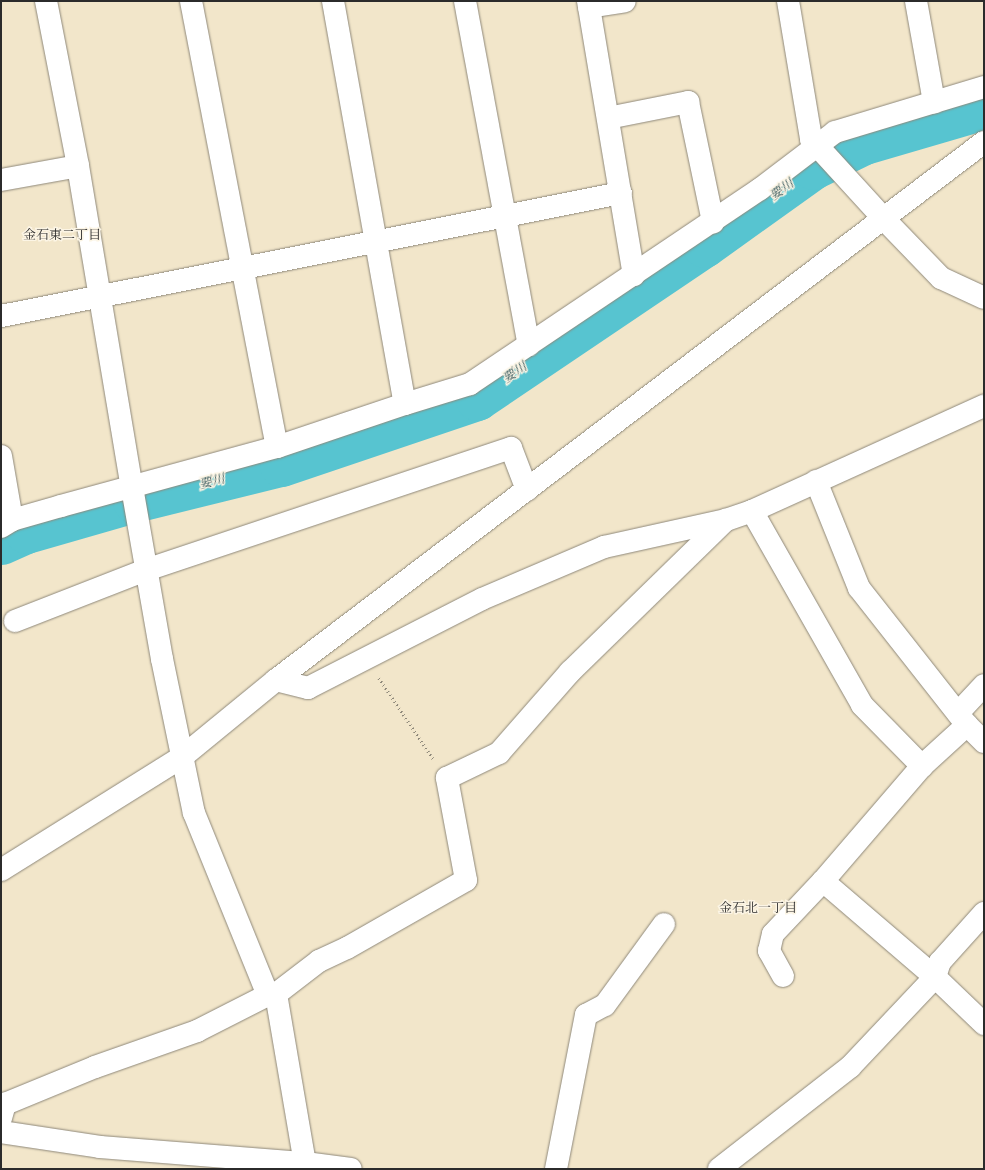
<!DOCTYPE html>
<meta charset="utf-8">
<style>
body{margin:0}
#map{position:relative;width:985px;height:1170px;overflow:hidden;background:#f2e6ca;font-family:"IM FELL French Canon","Noto Serif JP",serif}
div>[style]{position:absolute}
.river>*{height:43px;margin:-21.5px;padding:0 21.5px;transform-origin:21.5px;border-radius:21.5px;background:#57c4d0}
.path>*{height:2.5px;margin-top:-1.25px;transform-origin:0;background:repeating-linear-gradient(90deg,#8e887a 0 1px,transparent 0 4px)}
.roads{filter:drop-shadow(0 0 1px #8e887a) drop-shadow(0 0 1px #8e887a)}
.minor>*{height:22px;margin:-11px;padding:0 11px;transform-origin:11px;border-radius:11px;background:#fff}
.tertiary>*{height:22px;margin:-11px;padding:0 11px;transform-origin:11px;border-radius:11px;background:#fff}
span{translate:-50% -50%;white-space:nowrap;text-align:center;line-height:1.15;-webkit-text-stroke:3px #fcf5e5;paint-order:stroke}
.water-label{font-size:13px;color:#38595d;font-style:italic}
.neighbourhood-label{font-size:13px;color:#2b2b2b}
.frame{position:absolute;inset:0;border:2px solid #2b2b2b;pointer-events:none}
</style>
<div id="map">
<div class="river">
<div style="left:1px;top:543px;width:27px;rotate:-24deg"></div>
<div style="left:26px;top:532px;width:112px;rotate:-16deg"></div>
<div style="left:134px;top:501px;width:151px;rotate:-13.8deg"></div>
<div style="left:281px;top:465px;width:207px;rotate:-18.6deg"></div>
<div style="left:477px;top:399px;width:274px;rotate:-34deg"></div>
<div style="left:704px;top:246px;width:134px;rotate:-35.6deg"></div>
<div style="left:813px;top:168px;width:57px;rotate:-26.1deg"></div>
<div style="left:864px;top:143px;width:125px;rotate:-16.3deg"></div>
</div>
<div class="path">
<div style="left:379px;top:678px;width:99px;rotate:56.1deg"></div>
</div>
<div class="roads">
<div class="minor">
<div style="left:191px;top:1px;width:454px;rotate:79.1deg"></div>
<div style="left:333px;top:1px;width:409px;rotate:79.9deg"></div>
<div style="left:465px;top:1px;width:350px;rotate:79.5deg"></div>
<div style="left:588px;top:1px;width:278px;rotate:80.5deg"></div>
<div style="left:788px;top:1px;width:140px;rotate:80.5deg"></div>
<div style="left:811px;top:139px;width:108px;rotate:47.6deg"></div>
<div style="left:884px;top:219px;width:82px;rotate:46deg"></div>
<div style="left:941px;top:278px;width:47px;rotate:24.9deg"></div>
<div style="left:916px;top:1px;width:103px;rotate:79.9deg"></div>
<div style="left:589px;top:7px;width:36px;rotate:-9deg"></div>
<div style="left:608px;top:118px;width:82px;rotate:-11.3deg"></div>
<div style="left:688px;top:102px;width:123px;rotate:78.2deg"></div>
<div style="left:1px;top:180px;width:78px;rotate:-10.3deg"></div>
<div style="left:1px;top:316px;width:632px;rotate:-11.22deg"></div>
<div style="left:1px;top:456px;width:65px;rotate:80.2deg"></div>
<div style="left:816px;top:481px;width:115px;rotate:68.1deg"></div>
<div style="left:859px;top:588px;width:174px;rotate:51.8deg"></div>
<div style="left:967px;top:725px;width:24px;rotate:45deg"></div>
<div style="left:133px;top:493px;width:169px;rotate:80.1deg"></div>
<div style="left:162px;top:659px;width:157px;rotate:78.3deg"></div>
<div style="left:194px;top:813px;width:196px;rotate:67.9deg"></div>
<div style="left:752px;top:511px;width:223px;rotate:60.4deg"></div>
<div style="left:862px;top:705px;width:86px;rotate:45.5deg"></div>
<div style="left:922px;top:766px;width:152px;rotate:130.7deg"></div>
<div style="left:823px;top:881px;width:148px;rotate:40.6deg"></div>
<div style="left:935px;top:977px;width:68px;rotate:43.8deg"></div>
<div style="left:1px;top:527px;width:13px;rotate:-32deg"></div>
<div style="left:12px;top:520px;width:51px;rotate:-15.9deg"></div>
<div style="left:61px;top:506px;width:224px;rotate:-15.3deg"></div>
<div style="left:277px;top:447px;width:135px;rotate:-18.6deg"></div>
<div style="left:405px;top:404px;width:68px;rotate:-17.1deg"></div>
<div style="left:470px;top:384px;width:349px;rotate:-33.9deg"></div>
<div style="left:760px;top:189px;width:94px;rotate:-37.2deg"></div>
<div style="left:835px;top:132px;width:156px;rotate:-16.8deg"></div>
<div style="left:15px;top:621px;width:141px;rotate:-21.3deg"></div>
<div style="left:146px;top:570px;width:385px;rotate:-18.5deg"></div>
<div style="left:511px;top:448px;width:45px;rotate:69.1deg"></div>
<div style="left:276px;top:680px;width:33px;rotate:14deg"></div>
<div style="left:308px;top:688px;width:195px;rotate:-27.1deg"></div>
<div style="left:482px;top:599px;width:133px;rotate:-23.1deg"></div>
<div style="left:604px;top:547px;width:125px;rotate:-12.5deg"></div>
<div style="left:726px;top:520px;width:28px;rotate:-19deg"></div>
<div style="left:752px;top:511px;width:255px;rotate:-24.4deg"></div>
<div style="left:958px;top:713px;width:38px;rotate:-47deg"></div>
<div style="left:922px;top:766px;width:61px;rotate:-42.3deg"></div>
<div style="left:783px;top:976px;width:29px;rotate:-119deg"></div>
<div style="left:769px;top:951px;width:17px;rotate:-77deg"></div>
<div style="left:773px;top:934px;width:73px;rotate:-46.7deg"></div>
<div style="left:276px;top:994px;width:171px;rotate:80.3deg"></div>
<div style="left:1px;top:1118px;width:15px;rotate:-74deg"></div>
<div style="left:5px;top:1104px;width:97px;rotate:-22.3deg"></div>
<div style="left:95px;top:1067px;width:108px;rotate:-19.4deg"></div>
<div style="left:197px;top:1031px;width:80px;rotate:-26.9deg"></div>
<div style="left:268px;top:995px;width:8px;rotate:-7deg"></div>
<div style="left:276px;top:994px;width:54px;rotate:-37.5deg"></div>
<div style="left:319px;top:961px;width:31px;rotate:-25deg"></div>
<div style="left:347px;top:948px;width:137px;rotate:-29.7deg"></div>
<div style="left:466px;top:880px;width:104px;rotate:-100.6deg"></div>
<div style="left:447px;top:778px;width:58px;rotate:-25.7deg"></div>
<div style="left:499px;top:753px;width:108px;rotate:-48.8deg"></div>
<div style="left:570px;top:672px;width:218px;rotate:-44.3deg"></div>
<div style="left:1px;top:1132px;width:100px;rotate:8.6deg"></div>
<div style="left:100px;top:1147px;width:206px;rotate:4.5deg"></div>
<div style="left:305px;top:1163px;width:46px;rotate:7.4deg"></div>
<div style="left:556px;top:1169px;width:157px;rotate:-79deg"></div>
<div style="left:586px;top:1015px;width:21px;rotate:-28deg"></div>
<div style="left:605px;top:1005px;width:100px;rotate:-53.9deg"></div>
<div style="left:719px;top:1169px;width:166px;rotate:-37.9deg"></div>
<div style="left:850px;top:1067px;width:124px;rotate:-46.6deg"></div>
<div style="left:935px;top:977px;width:16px;rotate:-72deg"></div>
<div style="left:940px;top:962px;width:66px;rotate:-48.1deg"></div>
</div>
<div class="tertiary">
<div style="left:46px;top:1px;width:168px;rotate:79deg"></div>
<div style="left:78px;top:166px;width:332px;rotate:80.5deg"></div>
<div style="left:1px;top:870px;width:213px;rotate:-32deg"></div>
<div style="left:182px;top:757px;width:122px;rotate:-39.3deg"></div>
<div style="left:276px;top:680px;width:889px;rotate:-37.23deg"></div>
</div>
</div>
<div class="water-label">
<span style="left:782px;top:190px;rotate:-36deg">要川</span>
<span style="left:515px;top:373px;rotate:-34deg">要川</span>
<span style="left:212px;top:482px;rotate:-14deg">要川</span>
</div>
<div class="neighbourhood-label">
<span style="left:62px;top:235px">金石東二丁目</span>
<span style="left:758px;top:908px">金石北一丁目</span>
</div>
<div class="frame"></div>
</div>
